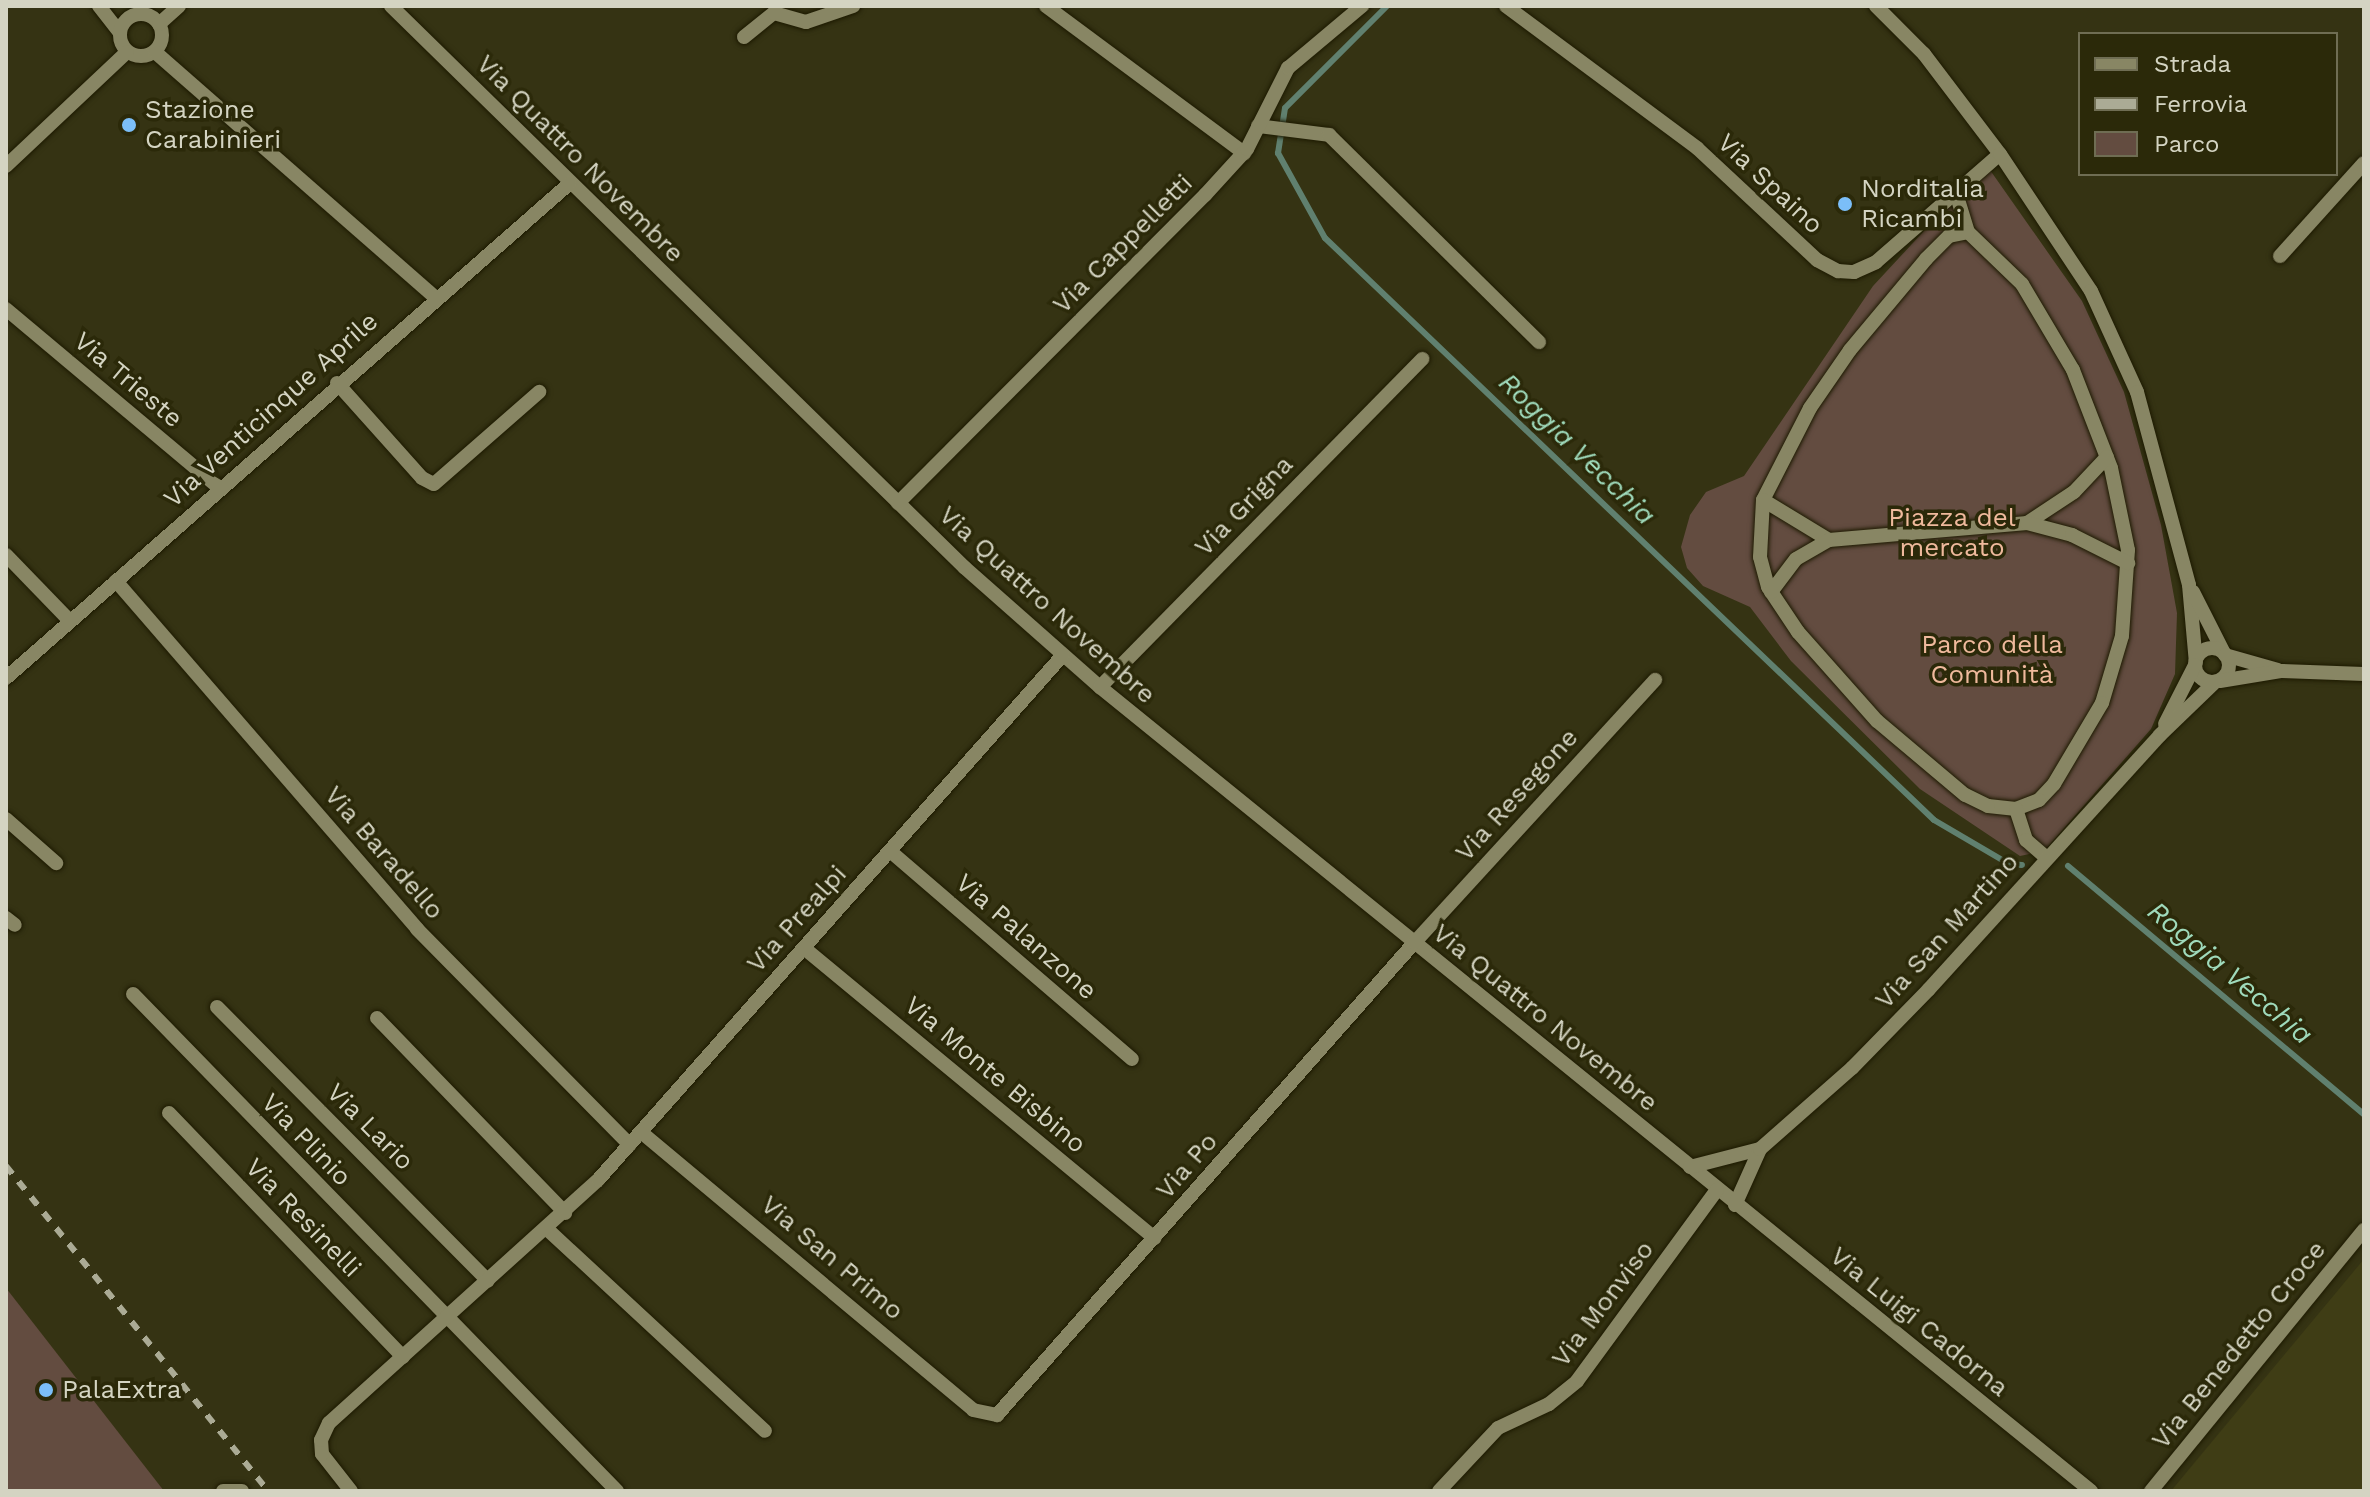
<!DOCTYPE html>
<meta charset="utf-8">
<style>
body{margin:0}
#map{position:relative;width:2370px;height:1497px;overflow:hidden;background:#353313;font-family:"Work Sans",sans-serif}
div>[style]{position:absolute}
.built>*{inset:0;background:#3f3d15}
.green>*{inset:0;background:#634c40}
.stream>*{height:6px;margin:-3px;padding:0 3px;transform-origin:3px;border-radius:3px;background:#60806f}
.roads{filter:drop-shadow(0 0 2px #1d1a00) drop-shadow(0 0 2px #1d1a00)}
.minor>*{height:14px;margin:-7px;padding:0 7px;transform-origin:7px;border-radius:7px;background:#888664}
.minor>.ring{margin:-7px;padding:0;box-sizing:content-box;background:none;border:14px solid #888664;border-radius:50%}
.rail>*{height:6px;margin-top:-3px;transform-origin:0;background:repeating-linear-gradient(90deg,#abab95 0 10px,transparent 0 20px)}
.dots>*{width:22px;height:22px;translate:-50% -50%;box-sizing:border-box;border:4px solid #2b2909;border-radius:50%}
span{translate:-50% -50%;white-space:nowrap;text-align:center;line-height:1.15;-webkit-text-stroke:7px #2b2909;paint-order:stroke}
.poi-label{font-size:26px;color:#d4d4c2}
.left{translate:0 -50%;text-align:left}
.street-label{font-size:26px;color:#d4d4c2}
.park-label{font-size:26px;color:#efb99c}
.water-label{font-size:28px;color:#9fdabb;font-style:italic}
.frame{position:absolute;inset:0;border:8px solid #d4d4c2;pointer-events:none}
.legend{position:absolute;left:2078px;top:32px;width:260px;height:144px;box-sizing:border-box;background:#2b2909;border:2px solid #6f6d53;margin:0;padding:10px 14px;list-style:none;font-size:24px;color:#d4d4c2}
.legend li{display:flex;align-items:center;gap:16px;height:40px}
.legend b{width:40px;border:2px solid #6f6d53}
</style>
<div id="map">
<div class="built">
<div style="clip-path:polygon(2364px 1259px,2364px 1491px,2171px 1491px)"></div>
</div>
<div class="green">
<div style="clip-path:polygon(1990px 170px,2082px 301px,2124px 392px,2161px 525px,2177px 613px,2175px 674px,2151px 729px,2044px 851px,2020px 856px,1920px 789px,1791px 661px,1750px 607px,1703px 586px,1687px 568px,1681px 547px,1690px 515px,1706px 492px,1744px 476px,1873px 286px,1949px 204px)"></div>
<div style="clip-path:polygon(6px 1288px,164px 1491px,6px 1491px)"></div>
</div>
<div class="stream">
<div style="left:1387px;top:6px;width:144px;rotate:135deg"></div>
<div style="left:1285px;top:108px;width:46px;rotate:98.8deg"></div>
<div style="left:1278px;top:153px;width:97px;rotate:61.1deg"></div>
<div style="left:1325px;top:238px;width:842px;rotate:43.7deg"></div>
<div style="left:1934px;top:820px;width:87px;rotate:30.4deg"></div>
<div style="left:2009px;top:864px;width:13px;rotate:4deg"></div>
<div style="left:2068px;top:866px;width:386px;rotate:40deg"></div>
</div>
<div class="roads">
<div class="minor">
<div style="left:99px;top:6px;width:33px;rotate:52deg"></div>
<div style="left:391px;top:6px;width:803px;rotate:44.39deg"></div>
<div style="left:965px;top:568px;width:180px;rotate:41.4deg"></div>
<div style="left:1100px;top:687px;width:1276px;rotate:39.05deg"></div>
<div style="left:1046px;top:6px;width:247px;rotate:36.6deg"></div>
<div style="left:1506px;top:6px;width:238px;rotate:36.6deg"></div>
<div style="left:1697px;top:148px;width:164px;rotate:43deg"></div>
<div style="left:1817px;top:260px;width:24px;rotate:28deg"></div>
<div style="left:1838px;top:271px;width:16px;rotate:4deg"></div>
<div style="left:1854px;top:272px;width:24px;rotate:-24deg"></div>
<div style="left:1876px;top:262px;width:164px;rotate:-41.1deg"></div>
<div style="left:1876px;top:6px;width:68px;rotate:45deg"></div>
<div style="left:1924px;top:54px;width:126px;rotate:52.8deg"></div>
<div style="left:2000px;top:154px;width:164px;rotate:56.4deg"></div>
<div style="left:2091px;top:291px;width:111px;rotate:65.5deg"></div>
<div style="left:2137px;top:392px;width:200px;rotate:74.9deg"></div>
<div style="left:2189px;top:585px;width:78px;rotate:84.9deg"></div>
<div class="ring" style="left:120px;top:14px;width:28px;height:28px"></div>
<div style="left:159px;top:24px;width:27px;rotate:-42deg"></div>
<div style="left:744px;top:37px;width:38px;rotate:-39deg"></div>
<div style="left:774px;top:13px;width:33px;rotate:16deg"></div>
<div style="left:806px;top:22px;width:50px;rotate:-18.8deg"></div>
<div style="left:155px;top:52px;width:372px;rotate:41.2deg"></div>
<div style="left:1258px;top:126px;width:72px;rotate:7.2deg"></div>
<div style="left:1329px;top:135px;width:295px;rotate:44.6deg"></div>
<div style="left:6px;top:166px;width:166px;rotate:-43.3deg"></div>
<div style="left:1956px;top:193px;width:41px;rotate:72.9deg"></div>
<div style="left:1968px;top:232px;width:75px;rotate:43.9deg"></div>
<div style="left:2022px;top:284px;width:100px;rotate:59.3deg"></div>
<div style="left:2073px;top:370px;width:105px;rotate:68.8deg"></div>
<div style="left:2111px;top:468px;width:84px;rotate:78.3deg"></div>
<div style="left:2128px;top:550px;width:86px;rotate:94deg"></div>
<div style="left:2122px;top:636px;width:70px;rotate:106.6deg"></div>
<div style="left:2102px;top:703px;width:94px;rotate:120.7deg"></div>
<div style="left:2054px;top:784px;width:22px;rotate:133deg"></div>
<div style="left:2039px;top:800px;width:25px;rotate:159deg"></div>
<div style="left:2016px;top:809px;width:28px;rotate:-174deg"></div>
<div style="left:1988px;top:806px;width:25px;rotate:-154deg"></div>
<div style="left:1965px;top:795px;width:115px;rotate:-139.9deg"></div>
<div style="left:1877px;top:721px;width:119px;rotate:-131.6deg"></div>
<div style="left:1798px;top:632px;width:54px;rotate:-123.7deg"></div>
<div style="left:1768px;top:587px;width:31px;rotate:-105deg"></div>
<div style="left:1760px;top:557px;width:57px;rotate:-87deg"></div>
<div style="left:1763px;top:500px;width:103px;rotate:-62.9deg"></div>
<div style="left:1810px;top:408px;width:70px;rotate:-55.4deg"></div>
<div style="left:1850px;top:350px;width:119px;rotate:-50.1deg"></div>
<div style="left:1926px;top:259px;width:33px;rotate:-45deg"></div>
<div style="left:1949px;top:236px;width:19px;rotate:-12deg"></div>
<div style="left:2280px;top:256px;width:125px;rotate:-47.9deg"></div>
<div style="left:6px;top:309px;width:278px;rotate:40deg"></div>
<div style="left:337px;top:383px;width:127px;rotate:48.2deg"></div>
<div style="left:422px;top:478px;width:13px;rotate:27deg"></div>
<div style="left:434px;top:484px;width:140px;rotate:-41.2deg"></div>
<div style="left:1763px;top:500px;width:77px;rotate:31.2deg"></div>
<div style="left:1829px;top:540px;width:199px;rotate:-4.9deg"></div>
<div style="left:2027px;top:523px;width:56px;rotate:-33.4deg"></div>
<div style="left:2074px;top:492px;width:48px;rotate:-46.7deg"></div>
<div style="left:898px;top:503px;width:435px;rotate:-45.1deg"></div>
<div style="left:1205px;top:195px;width:62px;rotate:-47.6deg"></div>
<div style="left:1247px;top:149px;width:91px;rotate:-63.2deg"></div>
<div style="left:1288px;top:68px;width:97px;rotate:-40deg"></div>
<div style="left:2027px;top:523px;width:47px;rotate:14.9deg"></div>
<div style="left:2072px;top:535px;width:63px;rotate:26.6deg"></div>
<div style="left:6px;top:555px;width:92px;rotate:45.9deg"></div>
<div style="left:116px;top:581px;width:460px;rotate:49.1deg"></div>
<div style="left:417px;top:929px;width:303px;rotate:45.4deg"></div>
<div style="left:1771px;top:592px;width:41px;rotate:-52.9deg"></div>
<div style="left:1796px;top:559px;width:38px;rotate:-30deg"></div>
<div style="left:2193px;top:592px;width:68px;rotate:63.1deg"></div>
<div class="ring" style="left:2195px;top:648px;width:20px;height:20px"></div>
<div style="left:2225px;top:655px;width:55px;rotate:15.8deg"></div>
<div style="left:6px;top:678px;width:750px;rotate:-41.27deg"></div>
<div style="left:2220px;top:681px;width:63px;rotate:-9.2deg"></div>
<div style="left:2282px;top:671px;width:82px;rotate:2.1deg"></div>
<div style="left:1100px;top:687px;width:460px;rotate:-45.5deg"></div>
<div style="left:2165px;top:724px;width:66px;rotate:-63deg"></div>
<div style="left:2016px;top:809px;width:33px;rotate:72deg"></div>
<div style="left:2026px;top:840px;width:28px;rotate:41deg"></div>
<div style="left:6px;top:819px;width:67px;rotate:41.3deg"></div>
<div style="left:890px;top:851px;width:319px;rotate:40.7deg"></div>
<div style="left:6px;top:918px;width:11px;rotate:38deg"></div>
<div style="left:804px;top:948px;width:455px;rotate:39.6deg"></div>
<div style="left:133px;top:994px;width:694px;rotate:45.76deg"></div>
<div style="left:217px;top:1007px;width:385px;rotate:45.3deg"></div>
<div style="left:377px;top:1018px;width:271px;rotate:46deg"></div>
<div style="left:169px;top:1113px;width:338px;rotate:46.2deg"></div>
<div style="left:641px;top:1132px;width:433px;rotate:39.9deg"></div>
<div style="left:973px;top:1410px;width:25px;rotate:12deg"></div>
<div style="left:997px;top:1415px;width:630px;rotate:-48.54deg"></div>
<div style="left:1414px;top:943px;width:357px;rotate:-47.5deg"></div>
<div style="left:1690px;top:1167px;width:72px;rotate:-14.4deg"></div>
<div style="left:1735px;top:1205px;width:61px;rotate:-65.9deg"></div>
<div style="left:1760px;top:1149px;width:123px;rotate:-41.4deg"></div>
<div style="left:1852px;top:1068px;width:110px;rotate:-45.7deg"></div>
<div style="left:1929px;top:989px;width:343px;rotate:-47.7deg"></div>
<div style="left:2160px;top:735px;width:76px;rotate:-43.9deg"></div>
<div style="left:547px;top:1229px;width:297px;rotate:42.8deg"></div>
<div style="left:223px;top:1491px;width:19px"></div>
<div style="left:351px;top:1491px;width:47px;rotate:-128.1deg"></div>
<div style="left:322px;top:1454px;width:14px;rotate:-94deg"></div>
<div style="left:321px;top:1440px;width:19px;rotate:-65deg"></div>
<div style="left:329px;top:1423px;width:363px;rotate:-42.1deg"></div>
<div style="left:598px;top:1180px;width:701px;rotate:-48.47deg"></div>
<div style="left:1439px;top:1491px;width:86px;rotate:-46.9deg"></div>
<div style="left:1498px;top:1428px;width:56px;rotate:-25.2deg"></div>
<div style="left:1549px;top:1404px;width:36px;rotate:-39deg"></div>
<div style="left:1577px;top:1381px;width:237px;rotate:-53.8deg"></div>
<div style="left:2151px;top:1491px;width:337px;rotate:-50.8deg"></div>
</div>
</div>
<div class="rail">
<div style="left:6px;top:1166px;width:417px;rotate:51.1deg"></div>
</div>
<div class="dots">
<div style="left:129px;top:125px;background:#7bbef8"></div>
<div style="left:1845px;top:204px;background:#7bbef8"></div>
<div style="left:46px;top:1390px;background:#7bbef8"></div>
</div>
<div class="poi-label">
<span class="left" style="left:145px;top:125px">Stazione<br>Carabinieri</span>
<span class="left" style="left:1861px;top:204px">Norditalia<br>Ricambi</span>
<span class="left" style="left:62px;top:1390px">PalaExtra</span>
</div>
<div class="street-label">
<span style="left:580px;top:159px;rotate:45deg">Via Quattro Novembre</span>
<span style="left:1770px;top:184px;rotate:43deg">Via Spaino</span>
<span style="left:1123px;top:244px;rotate:-45deg">Via Cappelletti</span>
<span style="left:128px;top:380px;rotate:40deg">Via Trieste</span>
<span style="left:271px;top:410px;rotate:-42deg">Via Venticinque Aprile</span>
<span style="left:1244px;top:506px;rotate:-46deg">Via Grigna</span>
<span style="left:1047px;top:605px;rotate:42deg">Via Quattro Novembre</span>
<span style="left:1517px;top:795px;rotate:-48deg">Via Resegone</span>
<span style="left:384px;top:853px;rotate:49deg">Via Baradello</span>
<span style="left:797px;top:919px;rotate:-48deg">Via Prealpi</span>
<span style="left:1947px;top:931px;rotate:-48deg">Via San Martino</span>
<span style="left:1026px;top:937px;rotate:41deg">Via Palanzone</span>
<span style="left:1545px;top:1018px;rotate:39deg">Via Quattro Novembre</span>
<span style="left:995px;top:1075px;rotate:40deg">Via Monte Bisbino</span>
<span style="left:370px;top:1127px;rotate:45deg">Via Lario</span>
<span style="left:306px;top:1140px;rotate:46deg">Via Plinio</span>
<span style="left:1187px;top:1166px;rotate:-49deg">Via Po</span>
<span style="left:303px;top:1218px;rotate:46deg">Via Resinelli</span>
<span style="left:832px;top:1258px;rotate:40deg">Via San Primo</span>
<span style="left:1603px;top:1304px;rotate:-53deg">Via Monviso</span>
<span style="left:1919px;top:1322px;rotate:39deg">Via Luigi Cadorna</span>
<span style="left:2239px;top:1345px;rotate:-51deg">Via Benedetto Croce</span>
</div>
<div class="park-label">
<span style="left:1952px;top:533px">Piazza del<br>mercato</span>
<span style="left:1992px;top:660px">Parco della<br>Comunità</span>
</div>
<div class="water-label">
<span style="left:1577px;top:449px;rotate:44deg">Roggia Vecchia</span>
<span style="left:2230px;top:973px;rotate:40deg">Roggia Vecchia</span>
</div>
<div class="frame"></div>
<ul class="legend">
<li><b style="height:10px;background:#888664"></b>Strada</li>
<li><b style="height:10px;background:#abab95"></b>Ferrovia</li>
<li><b style="height:22px;background:#634c40"></b>Parco</li>
</ul>
</div>
